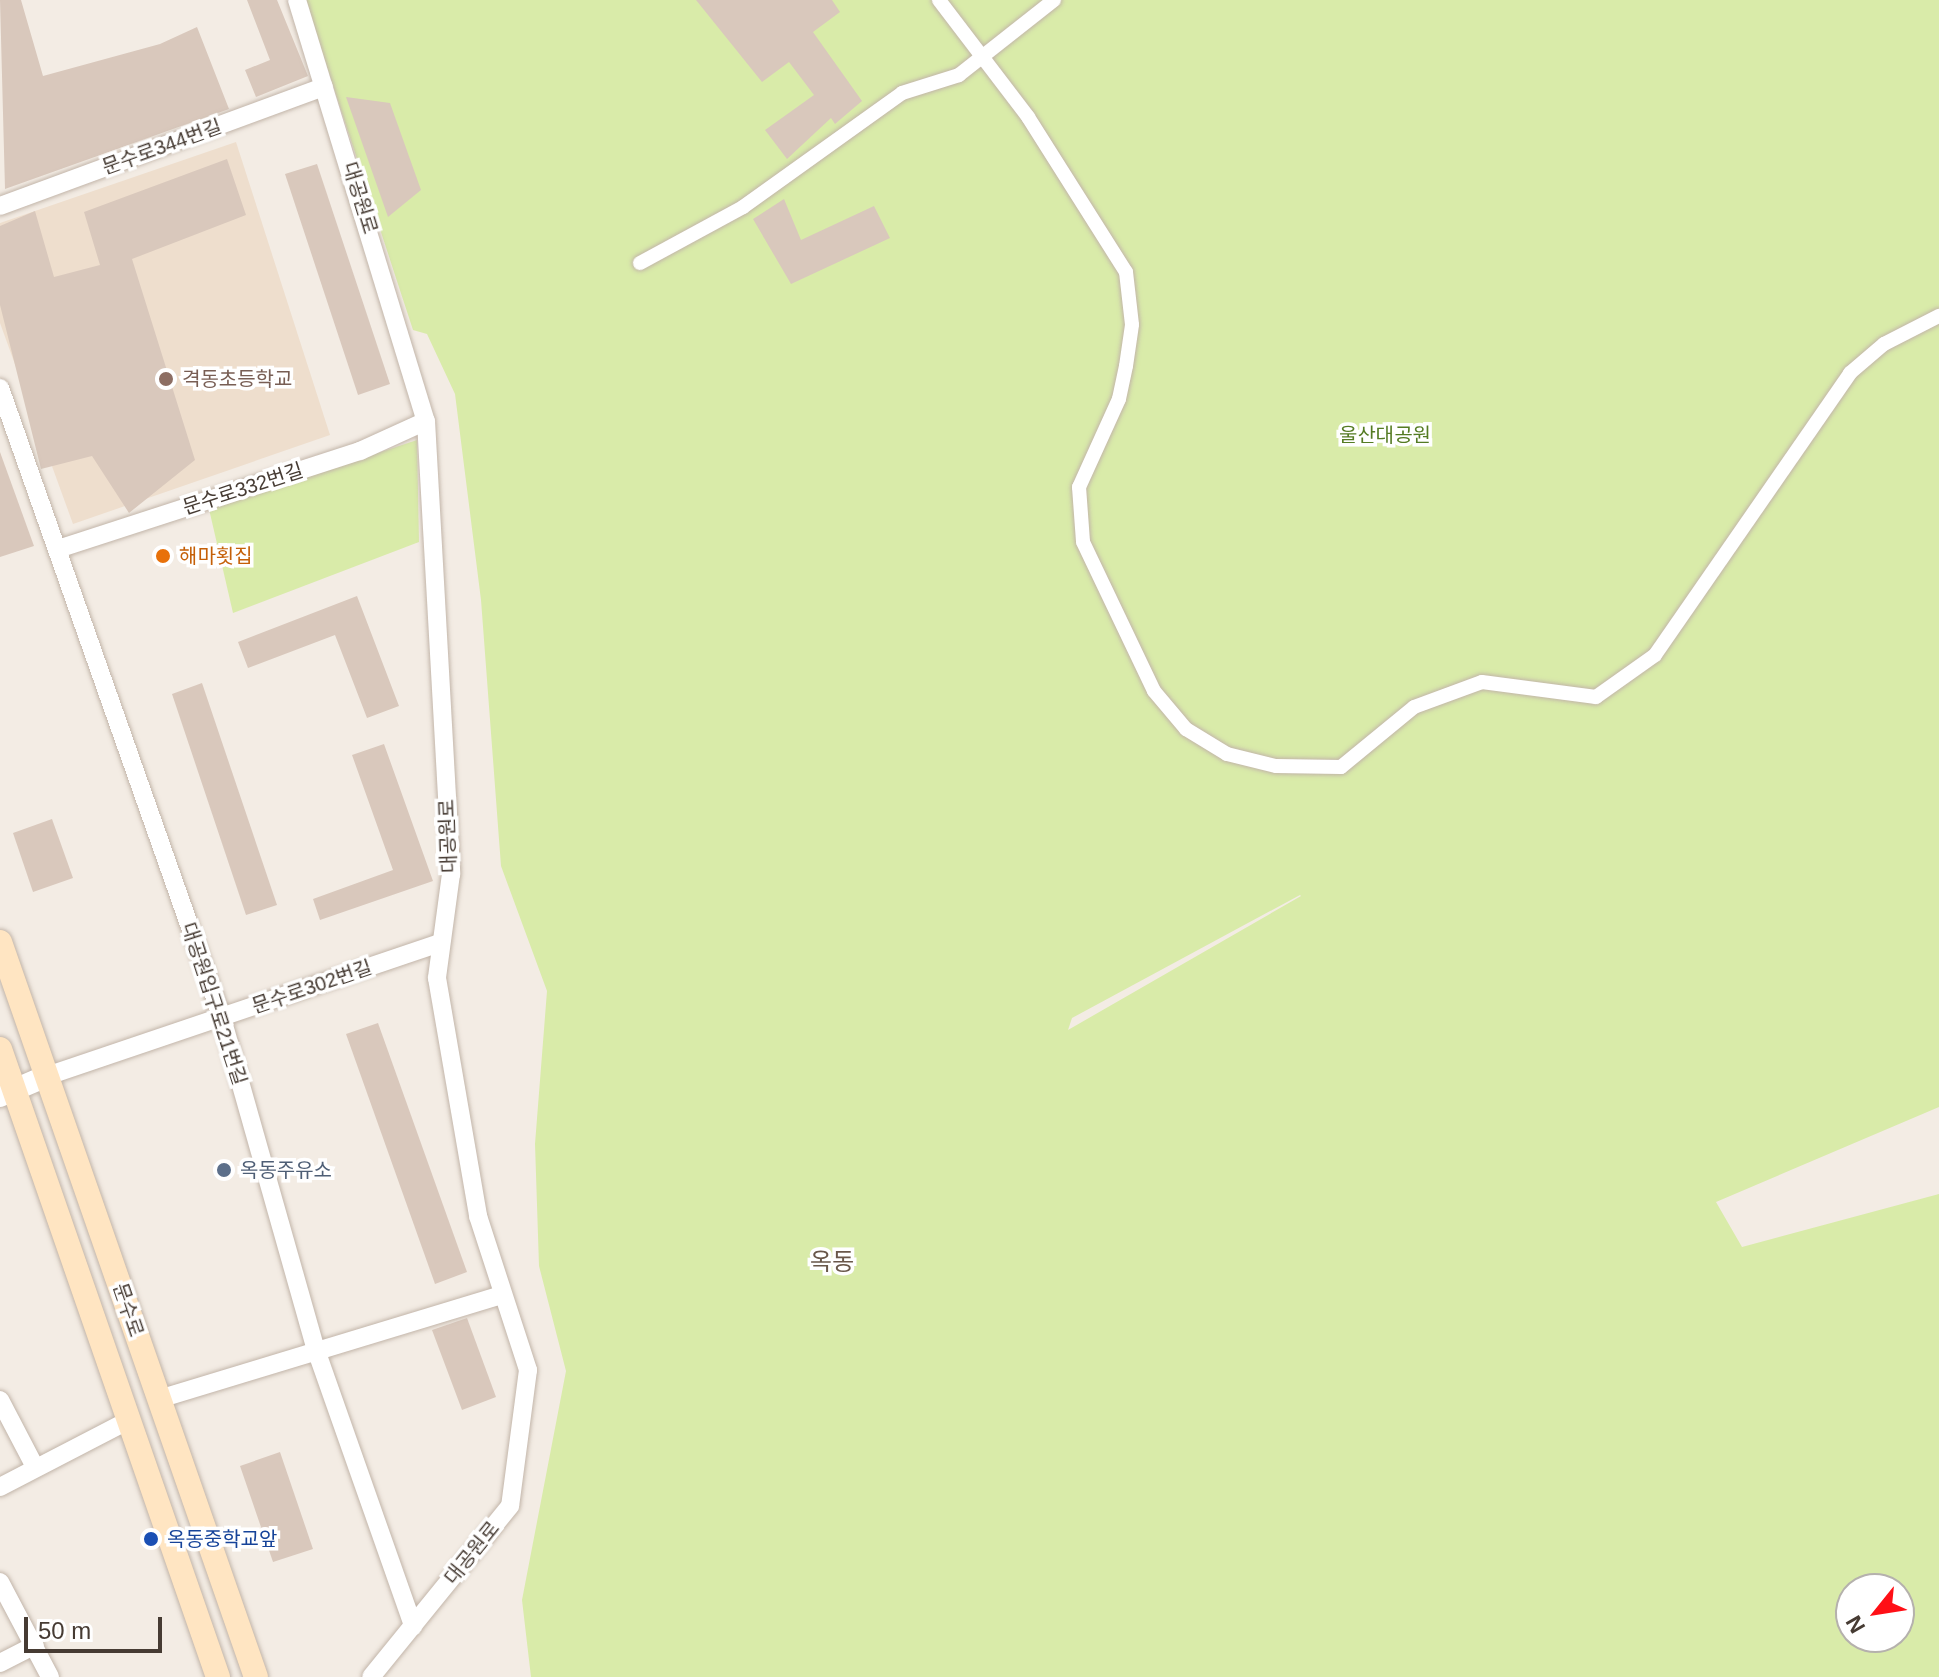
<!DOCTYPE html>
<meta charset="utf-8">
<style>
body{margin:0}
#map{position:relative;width:1939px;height:1677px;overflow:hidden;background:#f3ece4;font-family:Helvetica,"Noto Sans KR",sans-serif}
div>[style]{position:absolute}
.education>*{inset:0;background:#eedecd}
.green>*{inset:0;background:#d9eba9}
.building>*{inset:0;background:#d9c8bc}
.roads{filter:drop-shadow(0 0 2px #c2b5a9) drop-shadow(0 0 2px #c2b5a9)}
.pedestrian>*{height:14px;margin:-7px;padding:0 7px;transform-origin:7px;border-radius:7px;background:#fff}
.minor>*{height:18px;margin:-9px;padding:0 9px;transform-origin:9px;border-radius:9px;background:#fff}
.tertiary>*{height:22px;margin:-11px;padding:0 11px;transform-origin:11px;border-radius:11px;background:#fff}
.secondary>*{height:24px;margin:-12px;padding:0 12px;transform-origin:12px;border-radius:12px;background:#ffe5c2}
.dots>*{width:22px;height:22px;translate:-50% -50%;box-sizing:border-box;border:4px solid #fff;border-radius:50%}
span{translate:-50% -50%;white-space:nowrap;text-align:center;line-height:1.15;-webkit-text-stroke:7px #fff;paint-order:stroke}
.street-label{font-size:20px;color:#463b33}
.education-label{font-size:20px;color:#785e54}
.left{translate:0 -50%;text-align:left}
.park-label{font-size:20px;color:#547b23}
.food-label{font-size:20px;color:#c56008}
.service-label{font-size:20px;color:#4e5e75}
.transit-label{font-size:20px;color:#164399}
.quarter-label{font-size:24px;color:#69574a}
.north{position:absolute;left:1835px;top:1573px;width:80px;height:80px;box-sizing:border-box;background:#fff;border:2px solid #b5b1ad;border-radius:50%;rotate:240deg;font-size:22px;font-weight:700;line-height:32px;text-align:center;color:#463b33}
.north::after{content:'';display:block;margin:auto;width:28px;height:36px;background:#ff0f16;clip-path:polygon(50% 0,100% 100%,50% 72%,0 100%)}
.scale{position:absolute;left:24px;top:1617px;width:138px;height:36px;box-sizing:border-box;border:4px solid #463b33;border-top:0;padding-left:10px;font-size:24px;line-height:28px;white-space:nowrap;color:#463b33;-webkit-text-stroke:6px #fff;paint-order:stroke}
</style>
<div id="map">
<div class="education">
<div style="clip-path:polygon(236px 142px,330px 435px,73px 524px,0 323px,0 223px)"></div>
</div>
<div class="green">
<div style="clip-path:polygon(evenodd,305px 0,1939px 0,1939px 1107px,1716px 1202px,1742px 1247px,1939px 1194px,1939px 1677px,531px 1677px,522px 1600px,566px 1371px,539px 1266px,535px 1144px,547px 991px,501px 866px,481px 600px,455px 394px,427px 334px,413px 330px,305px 0,1300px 895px,1301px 896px,1068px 1030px,1072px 1018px,1300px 895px,305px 0,1851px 1589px,1899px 1589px,1899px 1637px,1851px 1637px,1851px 1589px)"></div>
<div style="clip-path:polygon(417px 440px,419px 542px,233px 613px,209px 509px)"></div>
</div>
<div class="building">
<div style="clip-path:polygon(0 0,21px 0,43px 76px,160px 44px,197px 27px,229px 109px,5px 189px)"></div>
<div style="clip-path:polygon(247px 0,277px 0,308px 76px,256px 97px,245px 70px,270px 60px)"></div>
<div style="clip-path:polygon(696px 0,832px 0,840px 12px,813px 32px,862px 101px,835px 124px,831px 118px,787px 159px,765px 130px,814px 95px,789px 62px,762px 82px)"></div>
<div style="clip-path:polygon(346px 97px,390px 103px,421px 190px,388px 217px)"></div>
<div style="clip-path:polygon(227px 159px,246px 215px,132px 259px,195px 460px,129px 513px,92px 456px,41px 469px,0 305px,0 226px,35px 211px,54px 277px,100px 265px,84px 212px)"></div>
<div style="clip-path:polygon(317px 164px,390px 384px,358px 395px,285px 174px)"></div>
<div style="clip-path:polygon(784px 199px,801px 240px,874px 206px,890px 238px,791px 284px,753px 219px)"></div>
<div style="clip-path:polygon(0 452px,34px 546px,0 557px)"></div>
<div style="clip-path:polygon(357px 596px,399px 706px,367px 718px,335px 635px,248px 668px,238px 642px)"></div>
<div style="clip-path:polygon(202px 683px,277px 905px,246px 915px,172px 694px)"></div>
<div style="clip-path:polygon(384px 744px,433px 881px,320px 920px,313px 899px,393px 870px,352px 755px)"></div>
<div style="clip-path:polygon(52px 819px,73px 878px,33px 892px,13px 833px)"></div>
<div style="clip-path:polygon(378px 1023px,467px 1272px,435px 1284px,346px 1034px)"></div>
<div style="clip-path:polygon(467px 1318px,496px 1397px,462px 1410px,432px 1330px)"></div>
<div style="clip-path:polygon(280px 1452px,313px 1549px,273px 1562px,240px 1466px)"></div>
</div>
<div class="roads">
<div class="pedestrian">
<div style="left:939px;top:0;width:147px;rotate:52.7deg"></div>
<div style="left:1028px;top:117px;width:183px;rotate:57.7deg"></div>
<div style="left:1126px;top:272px;width:53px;rotate:83.5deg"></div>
<div style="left:1132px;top:325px;width:41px;rotate:98.3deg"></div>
<div style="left:1126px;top:366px;width:34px;rotate:102deg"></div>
<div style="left:1119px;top:399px;width:97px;rotate:114.4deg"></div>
<div style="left:1079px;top:487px;width:55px;rotate:85.8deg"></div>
<div style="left:1083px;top:542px;width:165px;rotate:64.5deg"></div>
<div style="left:1154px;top:691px;width:50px;rotate:49.9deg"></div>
<div style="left:1186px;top:729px;width:48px;rotate:31.4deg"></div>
<div style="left:1227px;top:754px;width:50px;rotate:13.8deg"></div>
<div style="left:1276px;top:766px;width:65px;rotate:0.9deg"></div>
<div style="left:1341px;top:767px;width:94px;rotate:-39.4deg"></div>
<div style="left:1414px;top:707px;width:72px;rotate:-20.2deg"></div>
<div style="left:1482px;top:682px;width:115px;rotate:7.5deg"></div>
<div style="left:1596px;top:697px;width:72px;rotate:-35.4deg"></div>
<div style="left:1655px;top:655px;width:343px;rotate:-55.3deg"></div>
<div style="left:1850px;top:373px;width:45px;rotate:-40.5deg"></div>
<div style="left:1884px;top:344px;width:62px;rotate:-27deg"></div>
<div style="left:640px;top:263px;width:117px;rotate:-28.5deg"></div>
<div style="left:743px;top:207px;width:196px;rotate:-35.6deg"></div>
<div style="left:902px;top:93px;width:60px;rotate:-17.5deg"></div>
<div style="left:959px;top:75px;width:121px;rotate:-38.3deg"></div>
</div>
<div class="minor">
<div style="left:297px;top:0;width:440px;rotate:73deg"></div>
<div style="left:426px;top:421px;width:454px;rotate:86.8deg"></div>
<div style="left:451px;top:874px;width:105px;rotate:97.7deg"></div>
<div style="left:437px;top:978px;width:242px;rotate:80.2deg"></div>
<div style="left:478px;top:1216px;width:162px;rotate:72deg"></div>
<div style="left:528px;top:1370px;width:137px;rotate:97.5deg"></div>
<div style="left:510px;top:1506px;width:220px;rotate:129.1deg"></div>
<div style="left:0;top:206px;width:345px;rotate:-20.2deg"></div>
<div style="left:0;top:388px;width:668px;rotate:70.59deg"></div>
<div style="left:222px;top:1018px;width:342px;rotate:74.2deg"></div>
<div style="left:315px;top:1347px;width:296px;rotate:70.6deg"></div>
<div style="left:58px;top:549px;width:318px;rotate:-18deg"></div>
<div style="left:360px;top:451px;width:72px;rotate:-24.4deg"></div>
<div style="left:47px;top:1076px;width:415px;rotate:-18.7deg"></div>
<div style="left:159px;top:1399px;width:358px;rotate:-16.9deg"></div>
<div style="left:0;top:1400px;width:76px;rotate:62.4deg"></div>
<div style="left:0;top:1487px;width:145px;rotate:-27.4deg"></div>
<div style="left:0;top:1582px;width:107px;rotate:62.2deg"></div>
<div style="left:0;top:1663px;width:39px;rotate:-27deg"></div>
</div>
<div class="tertiary">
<div style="left:0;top:1096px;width:51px;rotate:-23.1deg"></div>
</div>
<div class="secondary">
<div style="left:0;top:942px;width:778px;rotate:70.8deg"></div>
<div style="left:0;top:1049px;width:665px;rotate:70.86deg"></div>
</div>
</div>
<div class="dots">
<div style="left:166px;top:379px;background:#8d6e63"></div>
<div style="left:163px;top:556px;background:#e8710a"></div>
<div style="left:224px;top:1170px;background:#5c6f8a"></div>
<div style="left:151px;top:1539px;background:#1a4fb4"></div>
</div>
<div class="street-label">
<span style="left:162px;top:147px;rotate:-20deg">문수로344번길</span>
<span style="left:360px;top:198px;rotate:73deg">대공원로</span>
<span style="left:243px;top:489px;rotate:-18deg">문수로332번길</span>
<span style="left:448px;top:836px;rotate:-92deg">대공원로</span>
<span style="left:312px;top:987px;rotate:-19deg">문수로302번길</span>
<span style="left:214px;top:1004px;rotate:72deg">대공원입구로21번길</span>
<span style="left:128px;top:1310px;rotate:71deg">문수로</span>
<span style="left:472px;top:1553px;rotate:-51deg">대공원로</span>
</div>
<div class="education-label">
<span class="left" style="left:182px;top:379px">격동초등학교</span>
</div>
<div class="park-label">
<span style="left:1385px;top:435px">울산대공원</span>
</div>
<div class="food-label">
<span class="left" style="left:179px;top:556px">해마횟집</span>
</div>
<div class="service-label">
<span class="left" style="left:240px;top:1170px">옥동주유소</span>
</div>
<div class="transit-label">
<span class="left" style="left:167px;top:1539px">옥동중학교앞</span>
</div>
<div class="quarter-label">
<span style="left:832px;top:1262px">옥동</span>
</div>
<div class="north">N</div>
<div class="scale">50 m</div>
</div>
